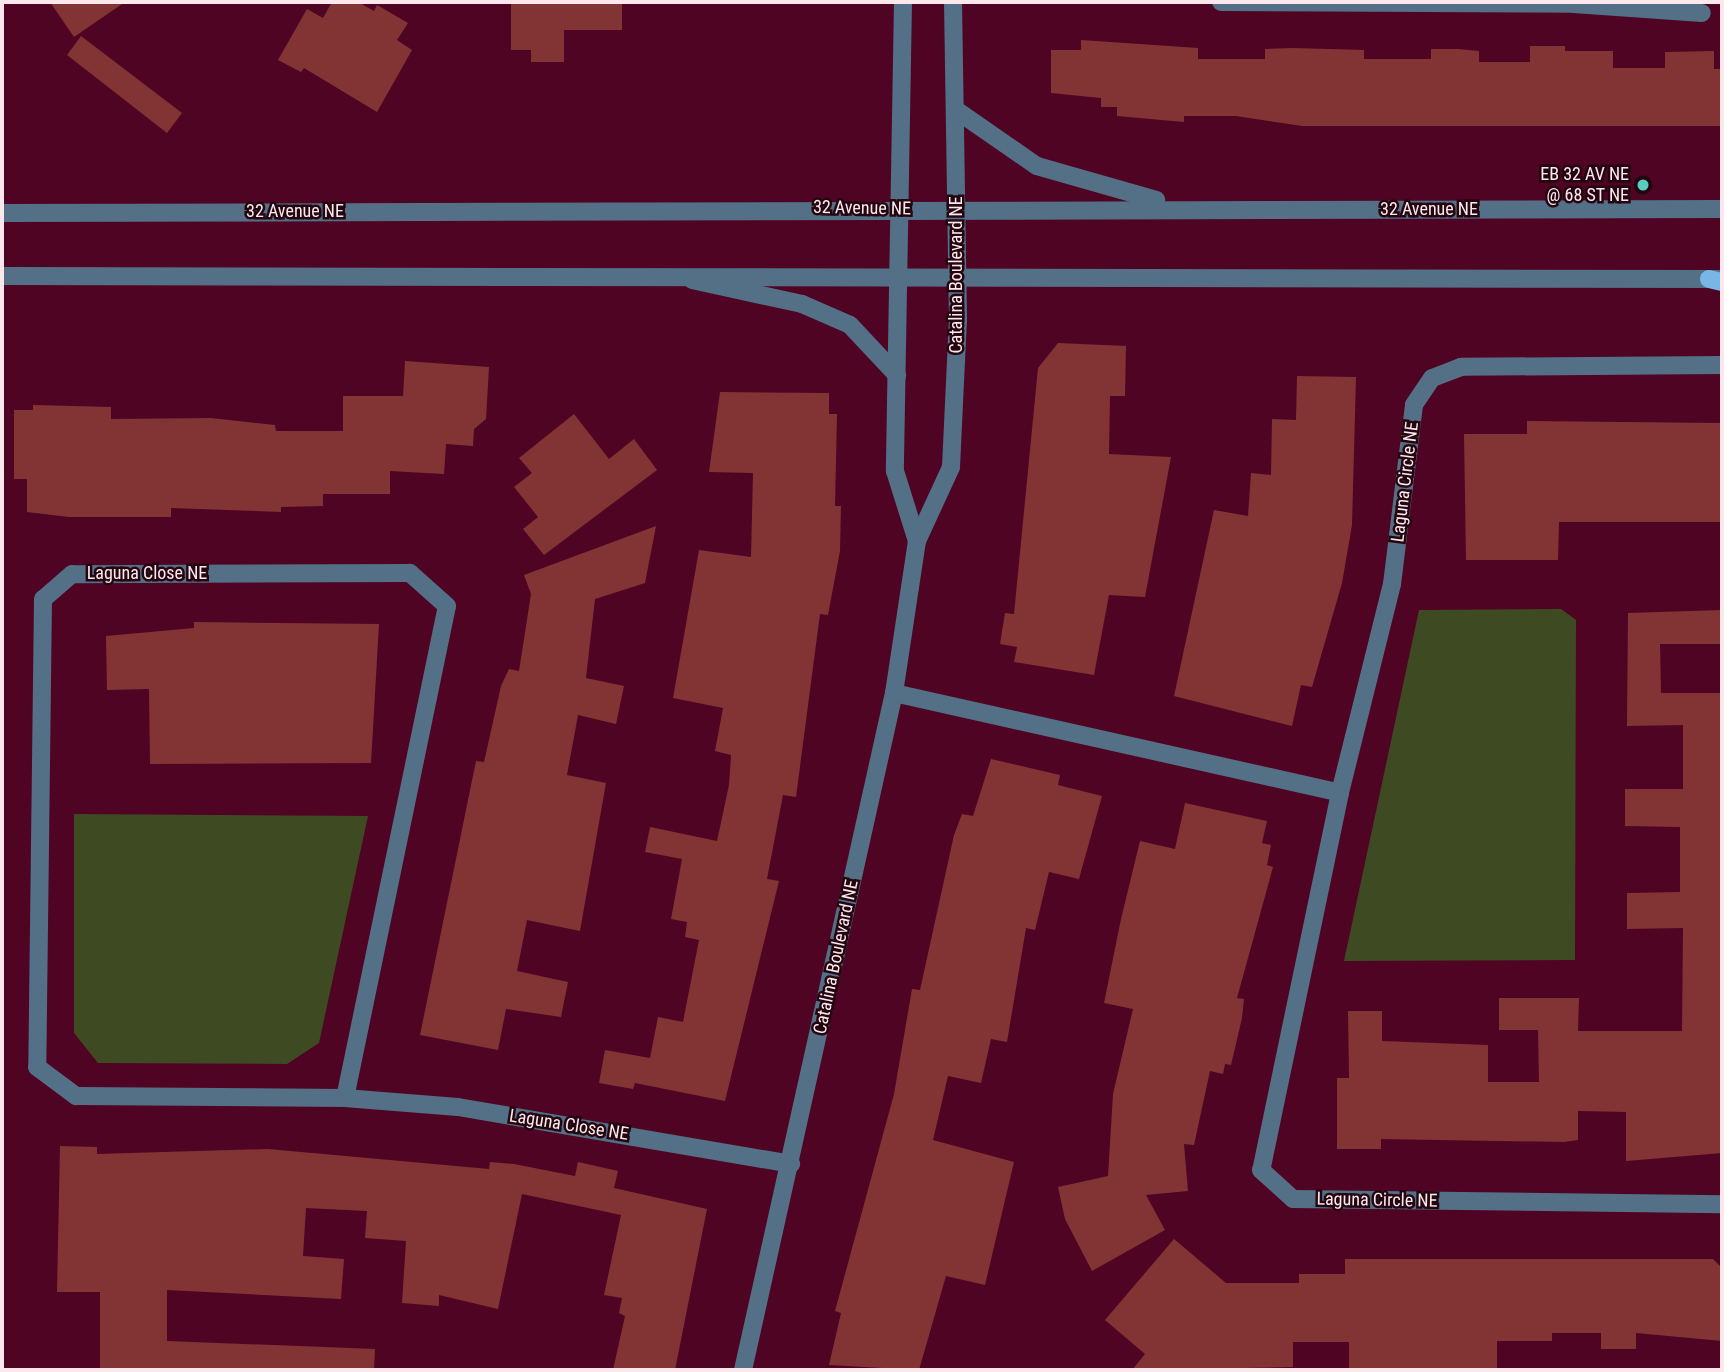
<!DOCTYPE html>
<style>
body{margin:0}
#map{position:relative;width:1724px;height:1372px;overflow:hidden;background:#500424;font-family:"Roboto Condensed",sans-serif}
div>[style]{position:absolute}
.green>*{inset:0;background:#3e4a21}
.building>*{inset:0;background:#823434}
.minor>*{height:18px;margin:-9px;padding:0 9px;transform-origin:9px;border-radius:9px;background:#537087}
.major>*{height:18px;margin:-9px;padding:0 9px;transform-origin:9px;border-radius:9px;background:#79b6e5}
.dots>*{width:19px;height:19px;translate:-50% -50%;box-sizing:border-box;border:4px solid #240610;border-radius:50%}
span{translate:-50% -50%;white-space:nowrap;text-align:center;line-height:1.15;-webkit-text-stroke:5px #240610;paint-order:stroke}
.poi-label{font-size:18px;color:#fce8ec}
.right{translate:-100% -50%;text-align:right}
.street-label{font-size:18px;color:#fce8ec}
.frame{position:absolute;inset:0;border:4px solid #fce8ec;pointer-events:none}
</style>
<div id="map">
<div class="green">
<div style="clip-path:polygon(1561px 609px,1576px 620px,1575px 960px,1344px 961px,1419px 610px)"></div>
<div style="clip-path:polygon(74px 814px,368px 816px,319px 1043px,287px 1064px,98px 1063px,74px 1033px)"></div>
</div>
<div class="building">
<div style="clip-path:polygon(50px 2px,125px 2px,74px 37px)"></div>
<div style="clip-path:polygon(332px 2px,358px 2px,374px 11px,377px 5px,408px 23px,397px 40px,412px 50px,377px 112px,304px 68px,301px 72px,278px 60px,307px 9px,323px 18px)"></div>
<div style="clip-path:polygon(511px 2px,622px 2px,622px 30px,564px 30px,564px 62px,531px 62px,531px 50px,511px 50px)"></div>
<div style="clip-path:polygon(81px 36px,182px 113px,167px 133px,67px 55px)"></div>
<div style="clip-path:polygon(1081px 40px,1198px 48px,1198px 59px,1265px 59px,1265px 49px,1292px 48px,1364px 50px,1364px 59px,1431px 59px,1431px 49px,1458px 49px,1479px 51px,1479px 62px,1530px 62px,1530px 46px,1565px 46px,1565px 51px,1613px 51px,1613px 68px,1665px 68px,1665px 52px,1714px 51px,1714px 69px,1722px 69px,1722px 126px,1302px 126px,1236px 116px,1184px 116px,1184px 122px,1117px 116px,1117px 107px,1101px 107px,1101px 98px,1051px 93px,1051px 50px,1081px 50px)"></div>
<div style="clip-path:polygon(1058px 343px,1126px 346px,1125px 396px,1110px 396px,1109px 454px,1171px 457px,1145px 597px,1109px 595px,1094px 675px,1014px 662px,1017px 647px,1000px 644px,1005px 613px,1014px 614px,1038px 368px)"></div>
<div style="clip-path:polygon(405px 361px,489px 367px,486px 419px,474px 429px,473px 446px,446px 444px,444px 474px,390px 471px,390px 494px,323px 494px,323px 506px,281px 507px,281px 512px,171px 508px,171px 517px,69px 517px,27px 512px,27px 479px,14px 479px,14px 410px,33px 410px,33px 405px,111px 407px,111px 419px,211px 418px,275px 425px,276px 431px,343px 431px,343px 396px,403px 396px)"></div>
<div style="clip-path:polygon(1297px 376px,1356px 377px,1352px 525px,1342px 583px,1312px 687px,1301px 685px,1292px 726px,1174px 696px,1214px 510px,1248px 516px,1251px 473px,1271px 475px,1272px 419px,1296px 420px)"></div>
<div style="clip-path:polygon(720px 392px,829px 393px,829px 414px,837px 414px,835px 506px,841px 506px,840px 551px,828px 615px,820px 614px,796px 797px,783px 795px,767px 879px,779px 881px,725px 1101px,635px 1083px,633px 1089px,599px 1083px,605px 1050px,650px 1058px,658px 1017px,683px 1022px,699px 940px,685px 937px,687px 922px,671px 919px,682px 859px,645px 852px,650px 827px,717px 841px,729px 785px,731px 755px,715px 751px,723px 708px,673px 698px,699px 550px,751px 557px,753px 473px,709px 472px)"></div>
<div style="clip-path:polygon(574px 414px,609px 459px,634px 439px,657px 470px,544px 555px,523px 529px,538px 517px,514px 487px,532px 473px,519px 458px)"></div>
<div style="clip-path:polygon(1527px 421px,1720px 423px,1720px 522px,1559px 522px,1558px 560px,1466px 560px,1464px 434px,1527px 434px)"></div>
<div style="clip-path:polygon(656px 526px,645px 583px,595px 599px,586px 678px,624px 686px,616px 724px,578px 715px,567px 775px,606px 783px,580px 931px,527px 920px,517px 971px,568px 982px,561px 1017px,506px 1009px,498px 1050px,420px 1035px,476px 761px,484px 762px,501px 686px,509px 669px,519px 671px,531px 594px,524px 575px)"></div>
<div style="clip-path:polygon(1722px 610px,1722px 644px,1660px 644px,1661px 693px,1722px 693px,1722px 1153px,1626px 1161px,1626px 1112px,1578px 1111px,1578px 1140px,1564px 1142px,1381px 1139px,1381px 1149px,1337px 1149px,1337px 1078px,1349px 1078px,1348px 1011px,1382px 1011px,1382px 1041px,1488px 1045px,1488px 1082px,1539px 1082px,1538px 1030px,1499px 1030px,1499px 998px,1579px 998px,1578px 1031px,1682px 1031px,1683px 928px,1627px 929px,1627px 893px,1680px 892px,1680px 827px,1625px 826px,1625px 789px,1683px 789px,1683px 725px,1627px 726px,1628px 613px)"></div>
<div style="clip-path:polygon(194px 622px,379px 624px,371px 763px,150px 764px,149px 689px,107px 690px,106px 636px,194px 628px)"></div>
<div style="clip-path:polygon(991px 759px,1060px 775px,1058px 785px,1102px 796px,1079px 879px,1049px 872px,1035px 930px,1026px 928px,1007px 1042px,991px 1039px,981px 1083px,948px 1076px,933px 1140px,1014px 1162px,985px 1285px,946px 1276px,919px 1370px,829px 1365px,841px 1313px,835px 1311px,894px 1094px,912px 989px,920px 990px,954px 835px,962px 814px,973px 816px)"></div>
<div style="clip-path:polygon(1185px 803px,1267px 821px,1262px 843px,1271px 845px,1267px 865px,1273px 867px,1237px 998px,1244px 999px,1242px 1018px,1231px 1065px,1225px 1064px,1223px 1074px,1210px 1071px,1194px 1145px,1184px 1144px,1188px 1191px,1146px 1195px,1165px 1230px,1092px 1271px,1065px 1219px,1058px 1187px,1108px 1176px,1113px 1094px,1133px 1009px,1104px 1003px,1121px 919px,1140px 841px,1175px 849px)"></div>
<div style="clip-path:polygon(60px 1146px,97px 1147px,97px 1154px,268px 1149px,489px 1169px,490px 1162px,514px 1164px,575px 1176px,578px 1162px,618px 1171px,614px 1188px,707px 1209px,675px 1370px,613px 1370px,625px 1316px,619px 1313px,622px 1298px,604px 1295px,621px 1215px,522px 1194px,498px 1309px,439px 1295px,439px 1306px,402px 1303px,406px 1241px,365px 1238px,367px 1211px,306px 1208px,303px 1256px,344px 1259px,341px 1299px,167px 1290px,167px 1341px,375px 1349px,374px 1370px,100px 1370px,100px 1292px,57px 1292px)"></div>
<div style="clip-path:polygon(1174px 1239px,1226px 1283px,1299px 1283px,1299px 1274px,1345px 1274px,1345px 1259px,1713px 1259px,1721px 1267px,1722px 1341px,1636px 1333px,1636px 1349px,1601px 1349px,1601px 1333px,1552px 1333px,1552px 1341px,1497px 1341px,1497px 1370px,1349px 1370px,1349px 1342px,1293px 1342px,1293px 1367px,1132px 1370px,1145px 1354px,1105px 1320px)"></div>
</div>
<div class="minor">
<div style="left:903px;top:2px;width:469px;rotate:91deg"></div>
<div style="left:895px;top:471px;width:73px;rotate:72.6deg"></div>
<div style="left:1221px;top:2px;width:353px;rotate:0.3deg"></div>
<div style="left:1574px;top:4px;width:128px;rotate:4deg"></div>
<div style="left:956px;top:110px;width:98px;rotate:34.7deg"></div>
<div style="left:1037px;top:166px;width:124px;rotate:15.9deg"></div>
<div style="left:2px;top:213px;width:1720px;rotate:-0.13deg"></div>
<div style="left:2px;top:276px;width:1720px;rotate:0.1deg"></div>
<div style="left:692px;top:280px;width:113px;rotate:12.3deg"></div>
<div style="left:802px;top:304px;width:52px;rotate:23.6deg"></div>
<div style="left:850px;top:325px;width:69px;rotate:46.8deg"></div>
<div style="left:1722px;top:365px;width:261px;rotate:179.6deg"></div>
<div style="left:1461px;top:367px;width:31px;rotate:159deg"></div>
<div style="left:1432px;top:378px;width:32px;rotate:124deg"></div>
<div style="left:1414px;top:405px;width:180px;rotate:97deg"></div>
<div style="left:1392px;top:584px;width:215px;rotate:104deg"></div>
<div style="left:1340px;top:793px;width:385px;rotate:101.8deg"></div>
<div style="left:1261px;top:1170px;width:43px;rotate:42.2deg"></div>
<div style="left:1293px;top:1199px;width:429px;rotate:0.7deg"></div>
<div style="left:894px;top:693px;width:457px;rotate:12.6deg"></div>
<div style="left:345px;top:1098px;width:502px;rotate:-78.29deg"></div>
<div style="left:447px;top:606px;width:50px;rotate:-138.3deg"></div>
<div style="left:410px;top:573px;width:338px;rotate:179.8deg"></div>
<div style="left:72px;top:574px;width:38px;rotate:139deg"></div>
<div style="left:43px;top:599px;width:468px;rotate:90.7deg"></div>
<div style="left:37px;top:1067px;width:49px;rotate:36.6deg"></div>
<div style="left:76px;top:1096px;width:269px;rotate:0.4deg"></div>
<div style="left:345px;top:1098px;width:113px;rotate:4.6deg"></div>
<div style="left:458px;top:1107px;width:338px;rotate:9.7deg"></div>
<div style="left:743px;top:1370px;width:694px;rotate:-77.43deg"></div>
<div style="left:894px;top:693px;width:154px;rotate:-81.4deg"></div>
<div style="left:917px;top:541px;width:81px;rotate:-65.3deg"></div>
<div style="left:951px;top:467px;width:147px;rotate:-87.3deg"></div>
<div style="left:958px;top:320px;width:318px;rotate:-90.9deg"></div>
</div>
<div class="major">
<div style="left:1709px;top:279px;width:13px;rotate:13deg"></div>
</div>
<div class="dots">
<div style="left:1643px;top:185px;background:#59cebe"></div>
</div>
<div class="poi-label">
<span class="right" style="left:1629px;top:185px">EB 32 AV NE<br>@ 68 ST NE</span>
</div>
<div class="street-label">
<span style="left:862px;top:208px;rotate:1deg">32 Avenue NE</span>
<span style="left:1429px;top:209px">32 Avenue NE</span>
<span style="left:295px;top:211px">32 Avenue NE</span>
<span style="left:956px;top:275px;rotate:-90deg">Catalina Boulevard NE</span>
<span style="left:1405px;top:482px;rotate:-83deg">Laguna Circle NE</span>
<span style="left:147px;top:573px">Laguna Close NE</span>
<span style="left:836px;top:957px;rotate:-78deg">Catalina Boulevard NE</span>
<span style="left:569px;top:1125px;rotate:9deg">Laguna Close NE</span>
<span style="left:1377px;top:1200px;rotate:1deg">Laguna Circle NE</span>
</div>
<div class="frame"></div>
</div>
